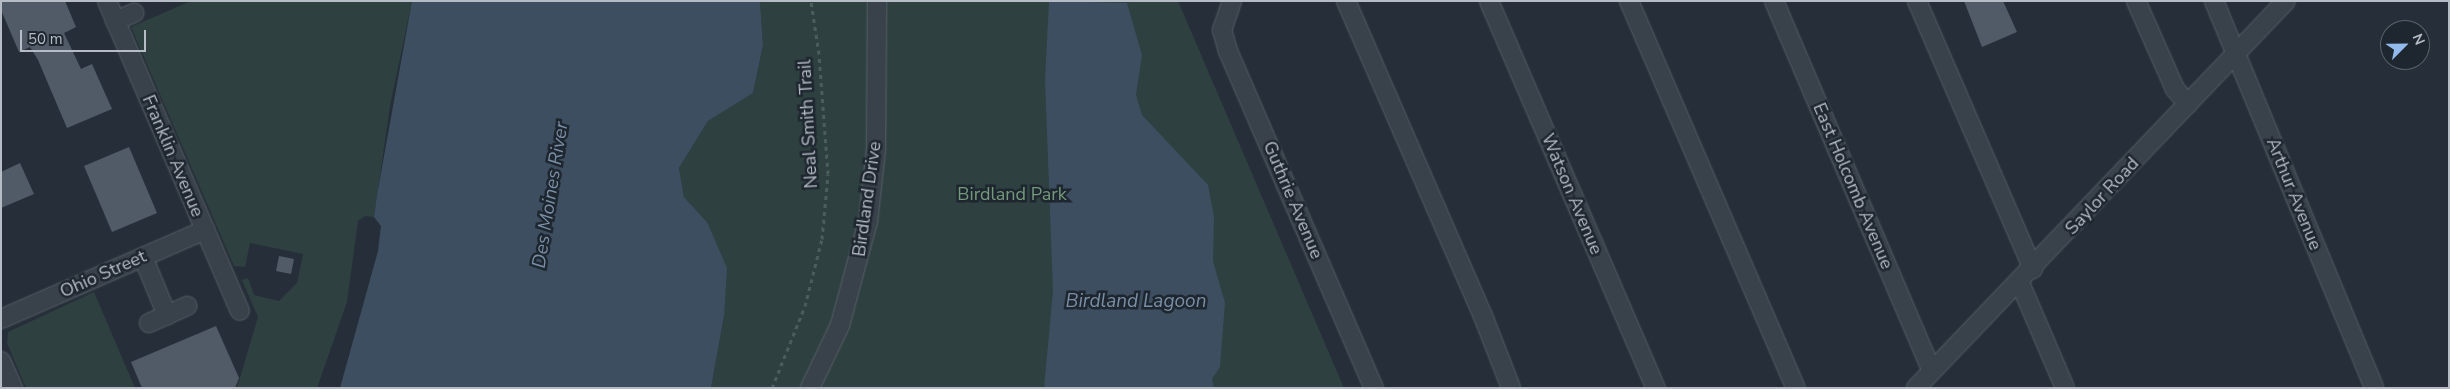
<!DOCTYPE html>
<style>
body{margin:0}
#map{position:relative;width:2450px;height:389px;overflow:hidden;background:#262f39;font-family:"Nunito Sans",sans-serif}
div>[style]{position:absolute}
.green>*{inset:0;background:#2e4040}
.water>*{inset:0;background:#3d4e60}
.building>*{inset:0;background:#515b67}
.path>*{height:3px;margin-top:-1.5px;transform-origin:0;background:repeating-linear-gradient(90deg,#4c5d5e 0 4px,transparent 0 8px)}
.roads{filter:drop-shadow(0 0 1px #575f68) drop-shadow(0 0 1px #575f68)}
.minor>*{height:18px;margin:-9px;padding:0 9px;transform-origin:9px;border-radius:9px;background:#39414a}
span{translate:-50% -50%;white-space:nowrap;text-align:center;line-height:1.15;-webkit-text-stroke:5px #1e262f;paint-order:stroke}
.street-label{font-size:18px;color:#b5bcc5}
.park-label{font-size:18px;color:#75997c}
.water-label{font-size:19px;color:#798ea5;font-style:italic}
.frame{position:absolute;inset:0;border:2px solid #b5bcc5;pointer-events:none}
.north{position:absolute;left:2380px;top:20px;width:50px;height:50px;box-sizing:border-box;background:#1e262f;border:1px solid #5a626b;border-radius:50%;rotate:67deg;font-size:14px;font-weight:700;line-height:20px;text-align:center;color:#b5bcc5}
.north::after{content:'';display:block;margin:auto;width:18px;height:22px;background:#93baec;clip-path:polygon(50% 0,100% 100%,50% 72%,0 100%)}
.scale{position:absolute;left:20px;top:30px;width:126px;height:22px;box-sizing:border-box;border:2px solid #b5bcc5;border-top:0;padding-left:6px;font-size:15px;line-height:18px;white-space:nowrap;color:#b5bcc5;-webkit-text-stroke:4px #1e262f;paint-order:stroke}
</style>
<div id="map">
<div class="green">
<div style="clip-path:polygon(191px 1px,412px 1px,390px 106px,374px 217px,365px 216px,358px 221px,347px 302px,317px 388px,237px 388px,258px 317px,242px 280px,248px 278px,254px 295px,279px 301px,297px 283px,303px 254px,250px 243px,245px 267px,234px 266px,131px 27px)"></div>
<div style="clip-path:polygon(760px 1px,1178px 1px,1344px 388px,711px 388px,724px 316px,707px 222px,684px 197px,679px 168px,708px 121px,753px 93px,763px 45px)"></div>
<div style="clip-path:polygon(94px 292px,135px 388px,26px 388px,7px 343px,8px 332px)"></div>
</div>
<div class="water">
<div style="clip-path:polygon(412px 1px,760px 1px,763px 45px,753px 93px,708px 121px,679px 168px,684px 197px,707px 222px,727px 268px,724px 316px,711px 388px,340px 388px,378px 251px,381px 226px,374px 217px,377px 195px)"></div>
<div style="clip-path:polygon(1049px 1px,1127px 3px,1142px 55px,1136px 95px,1142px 115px,1208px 185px,1214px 217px,1213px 261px,1225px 303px,1220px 367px,1212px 379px,1214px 388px,1044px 388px,1053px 291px,1045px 80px)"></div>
</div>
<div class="building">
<div style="clip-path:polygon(1px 1px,65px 1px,76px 27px,64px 33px,81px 69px,92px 64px,112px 109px,67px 128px,38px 60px,30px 47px,19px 52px,1px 10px)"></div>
<div style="clip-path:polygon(1964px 1px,2003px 1px,2017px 32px,1982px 47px)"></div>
<div style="clip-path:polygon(129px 147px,157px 213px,112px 232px,84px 166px)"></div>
<div style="clip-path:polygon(20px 163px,34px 194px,1px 208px,1px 172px)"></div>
<div style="clip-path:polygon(279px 256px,294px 259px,291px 274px,276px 271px)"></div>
<div style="clip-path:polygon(216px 326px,239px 378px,235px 388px,142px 388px,131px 362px)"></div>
</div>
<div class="path">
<div style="left:772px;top:388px;width:88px;rotate:-68.1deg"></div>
<div style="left:805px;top:306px;width:69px;rotate:-75.8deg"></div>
<div style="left:822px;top:239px;width:65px;rotate:-84.7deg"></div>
<div style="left:828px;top:174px;width:120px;rotate:-94.3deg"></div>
<div style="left:819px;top:54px;width:54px;rotate:-98.6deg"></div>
</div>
<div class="roads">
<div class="minor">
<div style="left:107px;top:1px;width:337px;rotate:66.8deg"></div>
<div style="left:1232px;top:1px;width:31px;rotate:109deg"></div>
<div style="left:1222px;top:30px;width:22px;rotate:74deg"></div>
<div style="left:1228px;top:51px;width:367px;rotate:66.6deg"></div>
<div style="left:1346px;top:1px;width:344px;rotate:66.5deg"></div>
<div style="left:1483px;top:316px;width:77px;rotate:68.7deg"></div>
<div style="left:1489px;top:1px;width:421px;rotate:66.7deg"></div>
<div style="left:1629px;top:1px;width:421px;rotate:66.7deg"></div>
<div style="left:1774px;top:1px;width:402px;rotate:66.9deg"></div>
<div style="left:1917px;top:1px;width:292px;rotate:66.6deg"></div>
<div style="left:2136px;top:1px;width:96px;rotate:66.1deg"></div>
<div style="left:2175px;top:89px;width:20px;rotate:49deg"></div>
<div style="left:2214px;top:1px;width:419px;rotate:67.5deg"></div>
<div style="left:115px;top:21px;width:21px;rotate:-23deg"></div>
<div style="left:143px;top:257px;width:63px;rotate:67.5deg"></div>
<div style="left:2020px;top:283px;width:114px;rotate:66.8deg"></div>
<div style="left:1px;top:319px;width:223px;rotate:-23.6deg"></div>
<div style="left:149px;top:323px;width:42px;rotate:-24.1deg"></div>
<div style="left:1px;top:361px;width:30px;rotate:66deg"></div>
<div style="left:810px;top:388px;width:70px;rotate:-64.5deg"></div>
<div style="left:840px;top:325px;width:108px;rotate:-74.9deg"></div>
<div style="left:868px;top:221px;width:71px;rotate:-83.6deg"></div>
<div style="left:876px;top:150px;width:149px;rotate:-89.6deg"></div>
<div style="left:1916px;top:388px;width:535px;rotate:-46.29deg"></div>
</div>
</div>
<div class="street-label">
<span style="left:808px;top:124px;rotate:-93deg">Neal Smith Trail</span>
<span style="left:173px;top:156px;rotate:67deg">Franklin Avenue</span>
<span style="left:1853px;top:186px;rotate:67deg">East Holcomb Avenue</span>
<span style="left:1572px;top:194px;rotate:67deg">Watson Avenue</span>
<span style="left:2294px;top:194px;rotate:68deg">Arthur Avenue</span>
<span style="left:2102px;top:196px;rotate:-47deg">Saylor Road</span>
<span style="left:867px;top:199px;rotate:-82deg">Birdland Drive</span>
<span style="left:1293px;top:200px;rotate:67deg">Guthrie Avenue</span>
<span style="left:103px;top:274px;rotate:-24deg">Ohio Street</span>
</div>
<div class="park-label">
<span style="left:1012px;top:194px">Birdland Park</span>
</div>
<div class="water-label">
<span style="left:551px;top:195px;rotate:-81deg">Des Moines River</span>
<span style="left:1136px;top:302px">Birdland Lagoon</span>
</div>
<div class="frame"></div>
<div class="north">N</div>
<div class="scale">50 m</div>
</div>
